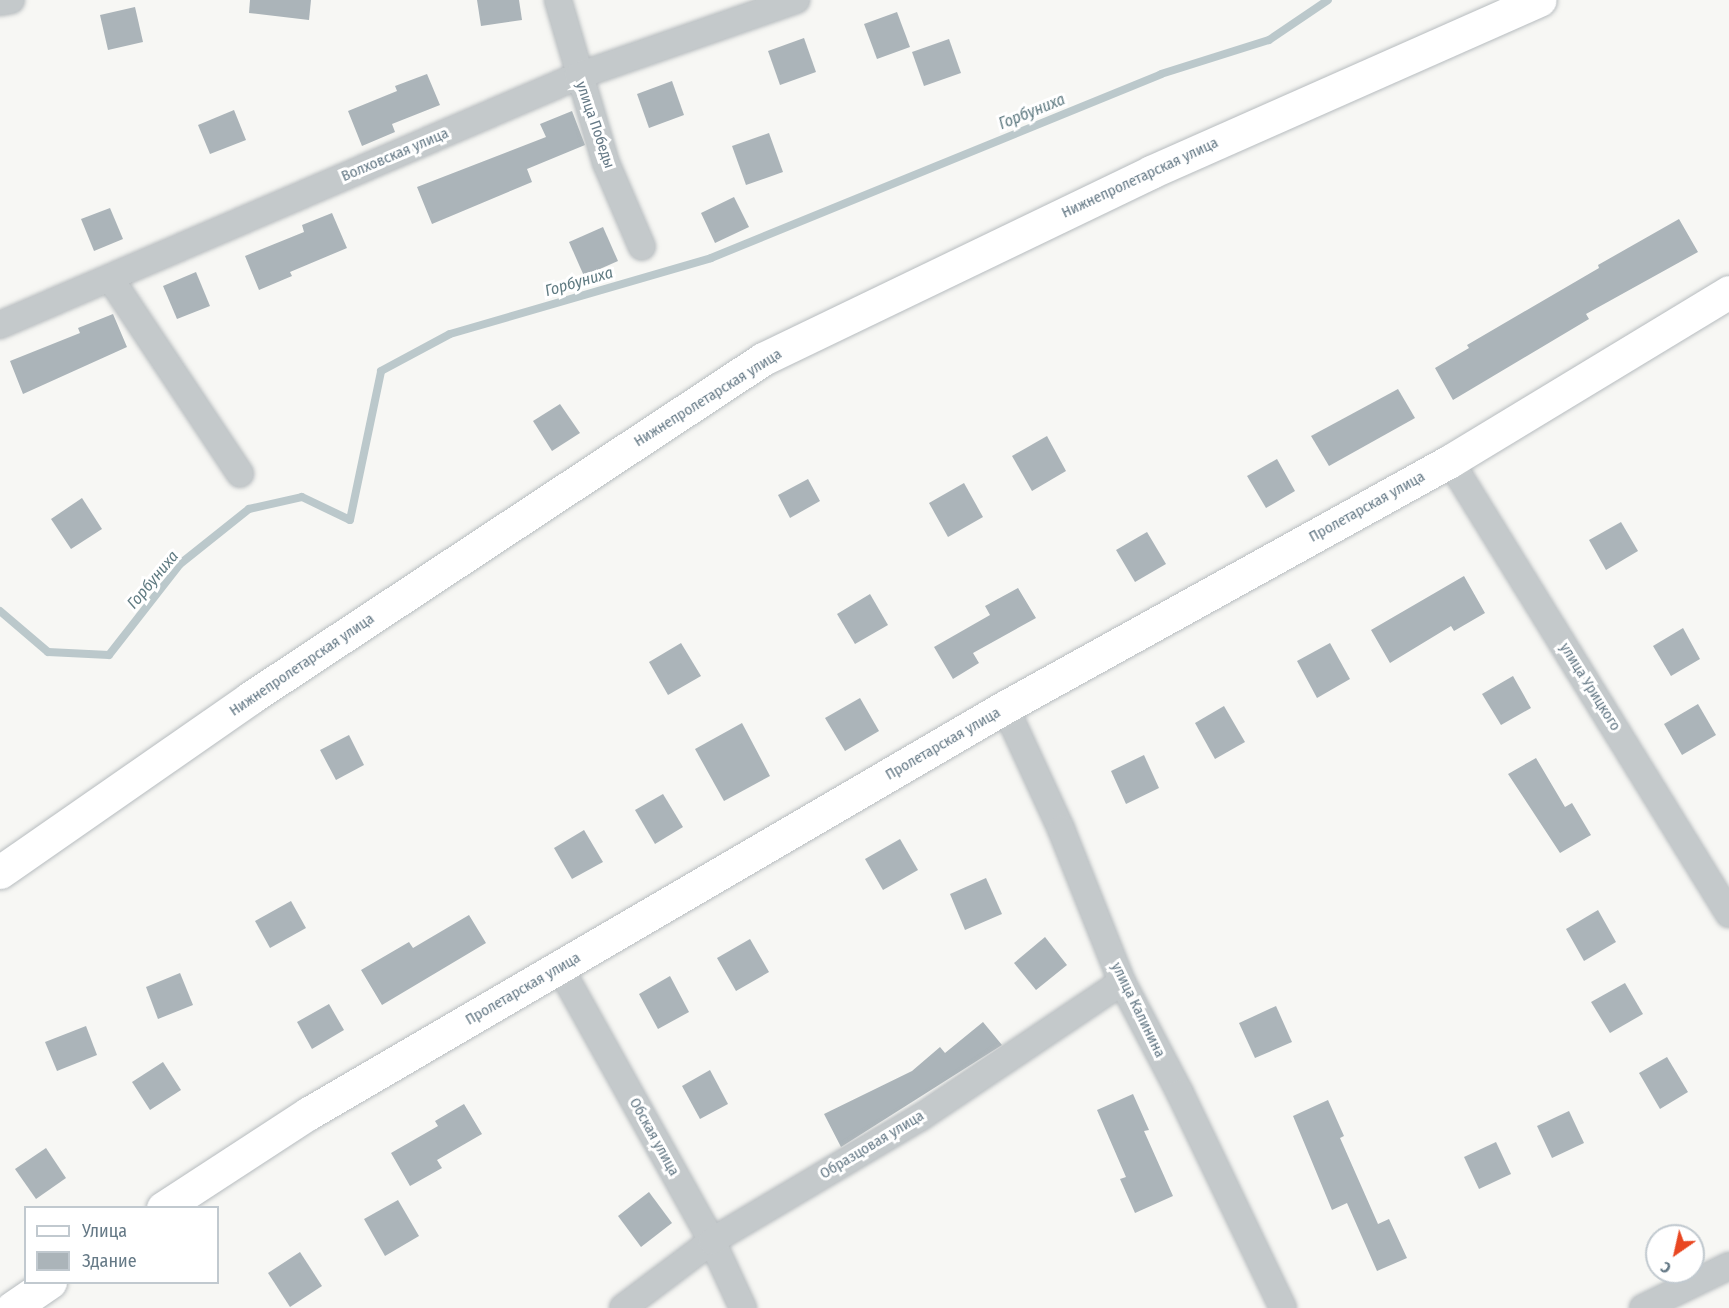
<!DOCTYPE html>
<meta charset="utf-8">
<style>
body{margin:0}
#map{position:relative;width:1729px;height:1308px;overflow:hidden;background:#f7f7f4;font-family:"Fira Sans Condensed",sans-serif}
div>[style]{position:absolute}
.stream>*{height:8px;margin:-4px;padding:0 4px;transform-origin:4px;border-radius:4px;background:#bbc8cb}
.building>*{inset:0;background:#abb4b9}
.roads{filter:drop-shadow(0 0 2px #b7bcbf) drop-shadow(0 0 2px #b7bcbf)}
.minor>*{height:26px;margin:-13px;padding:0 13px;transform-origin:13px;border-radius:13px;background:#c4c9cb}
.major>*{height:33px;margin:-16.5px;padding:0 16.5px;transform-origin:16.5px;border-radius:16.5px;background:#fff}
span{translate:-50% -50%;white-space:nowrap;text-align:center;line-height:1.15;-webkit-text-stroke:6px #fff;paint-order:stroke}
.street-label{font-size:15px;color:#657986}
.water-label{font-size:16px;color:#607b82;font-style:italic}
.legend{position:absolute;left:24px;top:1206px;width:195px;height:78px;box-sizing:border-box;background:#fff;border:2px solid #c1c9cf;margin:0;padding:8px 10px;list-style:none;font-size:18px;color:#657986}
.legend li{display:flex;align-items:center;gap:12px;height:30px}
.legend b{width:30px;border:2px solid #c1c9cf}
.north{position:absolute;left:1645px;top:1224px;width:60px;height:60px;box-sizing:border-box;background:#fff;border:2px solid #c1c9cf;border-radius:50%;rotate:214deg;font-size:16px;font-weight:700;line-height:24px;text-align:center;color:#657986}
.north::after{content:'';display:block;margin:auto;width:21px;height:27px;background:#e94721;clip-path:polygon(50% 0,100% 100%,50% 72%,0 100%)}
</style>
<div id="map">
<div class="stream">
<div style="left:0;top:611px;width:63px;rotate:40.5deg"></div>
<div style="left:48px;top:652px;width:61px;rotate:2.8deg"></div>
<div style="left:109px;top:655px;width:115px;rotate:-52deg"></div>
<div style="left:180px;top:564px;width:88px;rotate:-38.6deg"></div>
<div style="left:249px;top:509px;width:54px;rotate:-12.8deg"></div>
<div style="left:302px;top:497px;width:53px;rotate:25.6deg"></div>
<div style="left:350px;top:520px;width:152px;rotate:-78.2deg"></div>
<div style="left:381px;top:371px;width:78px;rotate:-28.2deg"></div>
<div style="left:450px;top:334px;width:272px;rotate:-16.2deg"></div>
<div style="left:711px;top:258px;width:486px;rotate:-22.2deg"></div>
<div style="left:1161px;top:74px;width:113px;rotate:-17.5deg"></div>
<div style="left:1269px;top:40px;width:71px;rotate:-34.1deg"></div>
</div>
<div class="building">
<div style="clip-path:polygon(250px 0,311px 0,309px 20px,249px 13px)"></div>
<div style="clip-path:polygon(477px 0,519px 0,522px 20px,481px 26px)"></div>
<div style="clip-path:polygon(135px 7px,143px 42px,108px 50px,100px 15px)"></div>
<div style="clip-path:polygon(897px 12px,910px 47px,877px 59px,864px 24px)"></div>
<div style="clip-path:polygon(804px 38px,816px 72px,780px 85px,768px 51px)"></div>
<div style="clip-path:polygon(949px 39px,961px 73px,924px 86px,912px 52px)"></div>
<div style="clip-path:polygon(427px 74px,440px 105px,392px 124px,395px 132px,362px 146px,348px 111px,397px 91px,395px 86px)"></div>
<div style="clip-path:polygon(672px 81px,684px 115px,649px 128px,637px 94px)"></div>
<div style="clip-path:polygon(234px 110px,246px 140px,210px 154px,198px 125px)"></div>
<div style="clip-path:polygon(572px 111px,585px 145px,527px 169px,532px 182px,432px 224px,417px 187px,546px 137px,540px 124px)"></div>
<div style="clip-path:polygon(769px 133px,783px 172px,746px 185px,732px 146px)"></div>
<div style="clip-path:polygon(734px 197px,749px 227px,715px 243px,701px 213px)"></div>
<div style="clip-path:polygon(110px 208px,123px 239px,94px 251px,81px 219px)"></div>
<div style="clip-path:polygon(332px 213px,347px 248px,290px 272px,292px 276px,259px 290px,245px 256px,304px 232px,302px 225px)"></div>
<div style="clip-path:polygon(1679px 219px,1698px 252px,1586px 314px,1589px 319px,1453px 400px,1435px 368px,1469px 348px,1467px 345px,1599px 268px,1598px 265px)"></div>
<div style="clip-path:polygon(603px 227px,618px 261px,584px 276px,569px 242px)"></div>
<div style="clip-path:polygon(196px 272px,210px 306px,177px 319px,163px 286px)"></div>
<div style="clip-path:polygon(113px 314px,127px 347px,23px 394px,10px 361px,80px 333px,78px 328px)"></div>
<div style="clip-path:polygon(1398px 389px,1415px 418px,1329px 466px,1311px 436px)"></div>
<div style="clip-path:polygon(560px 404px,580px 433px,552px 451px,533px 421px)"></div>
<div style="clip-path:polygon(1047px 436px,1066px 471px,1032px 491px,1012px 456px)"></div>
<div style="clip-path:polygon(1277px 459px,1295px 491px,1266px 508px,1247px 476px)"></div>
<div style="clip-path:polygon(808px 479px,820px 501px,790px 518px,778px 495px)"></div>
<div style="clip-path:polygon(964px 483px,983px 517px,948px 537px,929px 503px)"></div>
<div style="clip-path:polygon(82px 498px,102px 529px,71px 549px,51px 519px)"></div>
<div style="clip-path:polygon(1621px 522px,1638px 551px,1606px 570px,1589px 540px)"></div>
<div style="clip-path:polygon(1147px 532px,1166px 564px,1135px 582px,1116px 550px)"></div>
<div style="clip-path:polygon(1464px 576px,1485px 613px,1454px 631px,1451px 626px,1390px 663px,1371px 630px)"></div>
<div style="clip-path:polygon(1018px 588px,1036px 618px,973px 653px,979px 663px,953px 679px,934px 647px,990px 615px,985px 606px)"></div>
<div style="clip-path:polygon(870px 594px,888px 625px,855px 644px,837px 614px)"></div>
<div style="clip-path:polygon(1683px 628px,1700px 659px,1671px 676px,1653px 646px)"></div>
<div style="clip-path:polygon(681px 643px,701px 676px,668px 695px,649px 662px)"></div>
<div style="clip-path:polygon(1330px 643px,1350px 679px,1317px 698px,1297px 661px)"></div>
<div style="clip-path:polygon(1513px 676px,1531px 708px,1501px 725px,1482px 694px)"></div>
<div style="clip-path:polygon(860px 698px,879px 731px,845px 751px,825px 718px)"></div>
<div style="clip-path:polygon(1698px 704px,1716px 735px,1682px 755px,1664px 724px)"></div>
<div style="clip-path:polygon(1224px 706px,1245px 742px,1215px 759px,1195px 723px)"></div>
<div style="clip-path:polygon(742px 723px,770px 776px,724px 801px,695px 749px)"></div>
<div style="clip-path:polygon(349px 735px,364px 765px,336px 780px,320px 750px)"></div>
<div style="clip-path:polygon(1144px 755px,1159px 788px,1126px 804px,1111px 771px)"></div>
<div style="clip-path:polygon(1536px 758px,1565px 807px,1572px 803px,1591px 835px,1560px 853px,1508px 774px)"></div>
<div style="clip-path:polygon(663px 794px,683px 827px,655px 844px,635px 810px)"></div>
<div style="clip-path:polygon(584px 830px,603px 862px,572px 879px,554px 848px)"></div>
<div style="clip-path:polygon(900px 839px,918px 870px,883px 890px,865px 859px)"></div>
<div style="clip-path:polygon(986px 878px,1002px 914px,965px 930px,950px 894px)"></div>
<div style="clip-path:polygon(291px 901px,306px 928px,270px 948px,255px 921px)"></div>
<div style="clip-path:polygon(1598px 910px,1616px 942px,1584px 961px,1566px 929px)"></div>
<div style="clip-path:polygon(469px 915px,486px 943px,382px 1005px,361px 970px,409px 942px,413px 948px)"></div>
<div style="clip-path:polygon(1045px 937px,1067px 965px,1036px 990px,1014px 963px)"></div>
<div style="clip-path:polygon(750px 939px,769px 972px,736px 991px,717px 958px)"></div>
<div style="clip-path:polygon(180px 973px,193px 1005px,158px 1019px,146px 987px)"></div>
<div style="clip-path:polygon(670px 976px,689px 1012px,658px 1029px,639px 994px)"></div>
<div style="clip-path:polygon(1625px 983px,1643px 1014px,1610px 1033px,1591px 1002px)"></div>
<div style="clip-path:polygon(329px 1004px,344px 1030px,312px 1049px,297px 1022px)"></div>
<div style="clip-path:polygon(1276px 1006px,1292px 1042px,1255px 1058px,1239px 1023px)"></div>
<div style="clip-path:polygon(983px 1022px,1002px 1045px,841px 1147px,824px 1114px,912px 1071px,940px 1047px,945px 1053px)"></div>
<div style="clip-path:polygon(86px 1026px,97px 1055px,57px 1071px,45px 1042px)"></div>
<div style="clip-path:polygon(1667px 1057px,1688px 1092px,1660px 1109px,1639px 1073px)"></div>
<div style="clip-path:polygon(163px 1062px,181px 1090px,150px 1110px,132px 1082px)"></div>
<div style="clip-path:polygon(710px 1070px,728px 1104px,700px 1119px,682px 1086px)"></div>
<div style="clip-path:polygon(1133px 1094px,1149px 1130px,1144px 1131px,1173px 1196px,1135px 1213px,1120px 1179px,1126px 1177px,1097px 1110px)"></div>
<div style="clip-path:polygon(1328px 1100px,1344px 1136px,1340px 1138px,1378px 1224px,1389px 1219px,1407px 1258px,1377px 1271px,1347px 1203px,1332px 1210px,1293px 1116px)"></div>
<div style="clip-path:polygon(464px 1104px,482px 1134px,437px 1160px,442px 1168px,410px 1186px,391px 1153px,438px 1126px,435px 1121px)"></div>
<div style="clip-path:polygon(1569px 1111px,1584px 1143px,1552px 1158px,1537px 1126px)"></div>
<div style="clip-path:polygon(1496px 1142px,1511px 1174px,1479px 1189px,1464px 1157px)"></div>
<div style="clip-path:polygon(46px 1148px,66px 1178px,36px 1199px,15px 1169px)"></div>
<div style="clip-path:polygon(649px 1192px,672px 1223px,641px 1247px,618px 1216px)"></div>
<div style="clip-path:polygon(398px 1200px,419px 1236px,385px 1256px,364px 1219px)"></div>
<div style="clip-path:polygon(300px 1252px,322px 1286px,290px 1307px,268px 1273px)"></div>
</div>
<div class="roads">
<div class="minor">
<div style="left:558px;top:0;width:170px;rotate:73.6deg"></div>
<div style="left:606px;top:163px;width:91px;rotate:66.8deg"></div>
<div style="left:0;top:2px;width:11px;rotate:-10deg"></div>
<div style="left:110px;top:278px;width:235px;rotate:56.4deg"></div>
<div style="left:0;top:325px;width:629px;rotate:-23.31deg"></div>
<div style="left:578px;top:76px;width:231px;rotate:-19.2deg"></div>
<div style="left:1450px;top:461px;width:532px;rotate:58.37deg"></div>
<div style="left:1005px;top:707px;width:134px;rotate:65.3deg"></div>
<div style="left:1061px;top:829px;width:165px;rotate:68.3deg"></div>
<div style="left:1122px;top:982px;width:125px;rotate:62.4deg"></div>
<div style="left:1180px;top:1093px;width:238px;rotate:64.4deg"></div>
<div style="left:560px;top:968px;width:312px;rotate:60.9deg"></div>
<div style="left:712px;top:1241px;width:74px;rotate:65.2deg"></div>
<div style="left:623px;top:1308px;width:111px;rotate:-37deg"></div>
<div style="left:712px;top:1241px;width:243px;rotate:-30.7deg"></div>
<div style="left:921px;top:1117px;width:242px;rotate:-33.9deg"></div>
<div style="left:1643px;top:1308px;width:96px;rotate:-26deg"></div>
</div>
<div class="major">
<div style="left:0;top:872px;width:305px;rotate:-34.8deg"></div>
<div style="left:250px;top:698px;width:615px;rotate:-33.46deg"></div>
<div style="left:763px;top:359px;width:431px;rotate:-25.7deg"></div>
<div style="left:1151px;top:172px;width:425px;rotate:-23.9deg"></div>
<div style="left:163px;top:1208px;width:174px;rotate:-33.1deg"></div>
<div style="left:309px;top:1113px;width:806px;rotate:-30.26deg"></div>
<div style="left:1005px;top:707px;width:508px;rotate:-28.93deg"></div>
<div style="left:1450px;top:461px;width:326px;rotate:-31.2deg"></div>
<div style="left:12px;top:1308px;width:46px;rotate:-34.4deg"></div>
</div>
</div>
<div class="street-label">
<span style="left:595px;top:125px;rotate:71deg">улица Победы</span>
<span style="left:395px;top:155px;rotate:-23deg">Волховская улица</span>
<span style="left:1140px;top:178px;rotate:-25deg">Нижнепролетарская улица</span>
<span style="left:708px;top:398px;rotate:-32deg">Нижнепролетарская улица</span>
<span style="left:1367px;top:507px;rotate:-29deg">Пролетарская улица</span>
<span style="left:302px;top:665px;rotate:-34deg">Нижнепролетарская улица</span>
<span style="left:1590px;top:687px;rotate:58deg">улица Урицкого</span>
<span style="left:943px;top:744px;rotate:-30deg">Пролетарская улица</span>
<span style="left:523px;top:989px;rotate:-30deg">Пролетарская улица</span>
<span style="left:1138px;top:1010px;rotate:64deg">улица Калинина</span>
<span style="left:654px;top:1137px;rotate:61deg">Обская улица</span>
<span style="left:872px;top:1145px;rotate:-31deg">Образцовая улица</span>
</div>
<div class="water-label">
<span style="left:1032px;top:112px;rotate:-22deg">Горбуниха</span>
<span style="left:579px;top:282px;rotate:-16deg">Горбуниха</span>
<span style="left:153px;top:580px;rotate:-50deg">Горбуниха</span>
</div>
<ul class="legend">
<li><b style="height:8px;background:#fff"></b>Улица</li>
<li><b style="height:16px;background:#abb4b9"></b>Здание</li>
</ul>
<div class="north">С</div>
</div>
